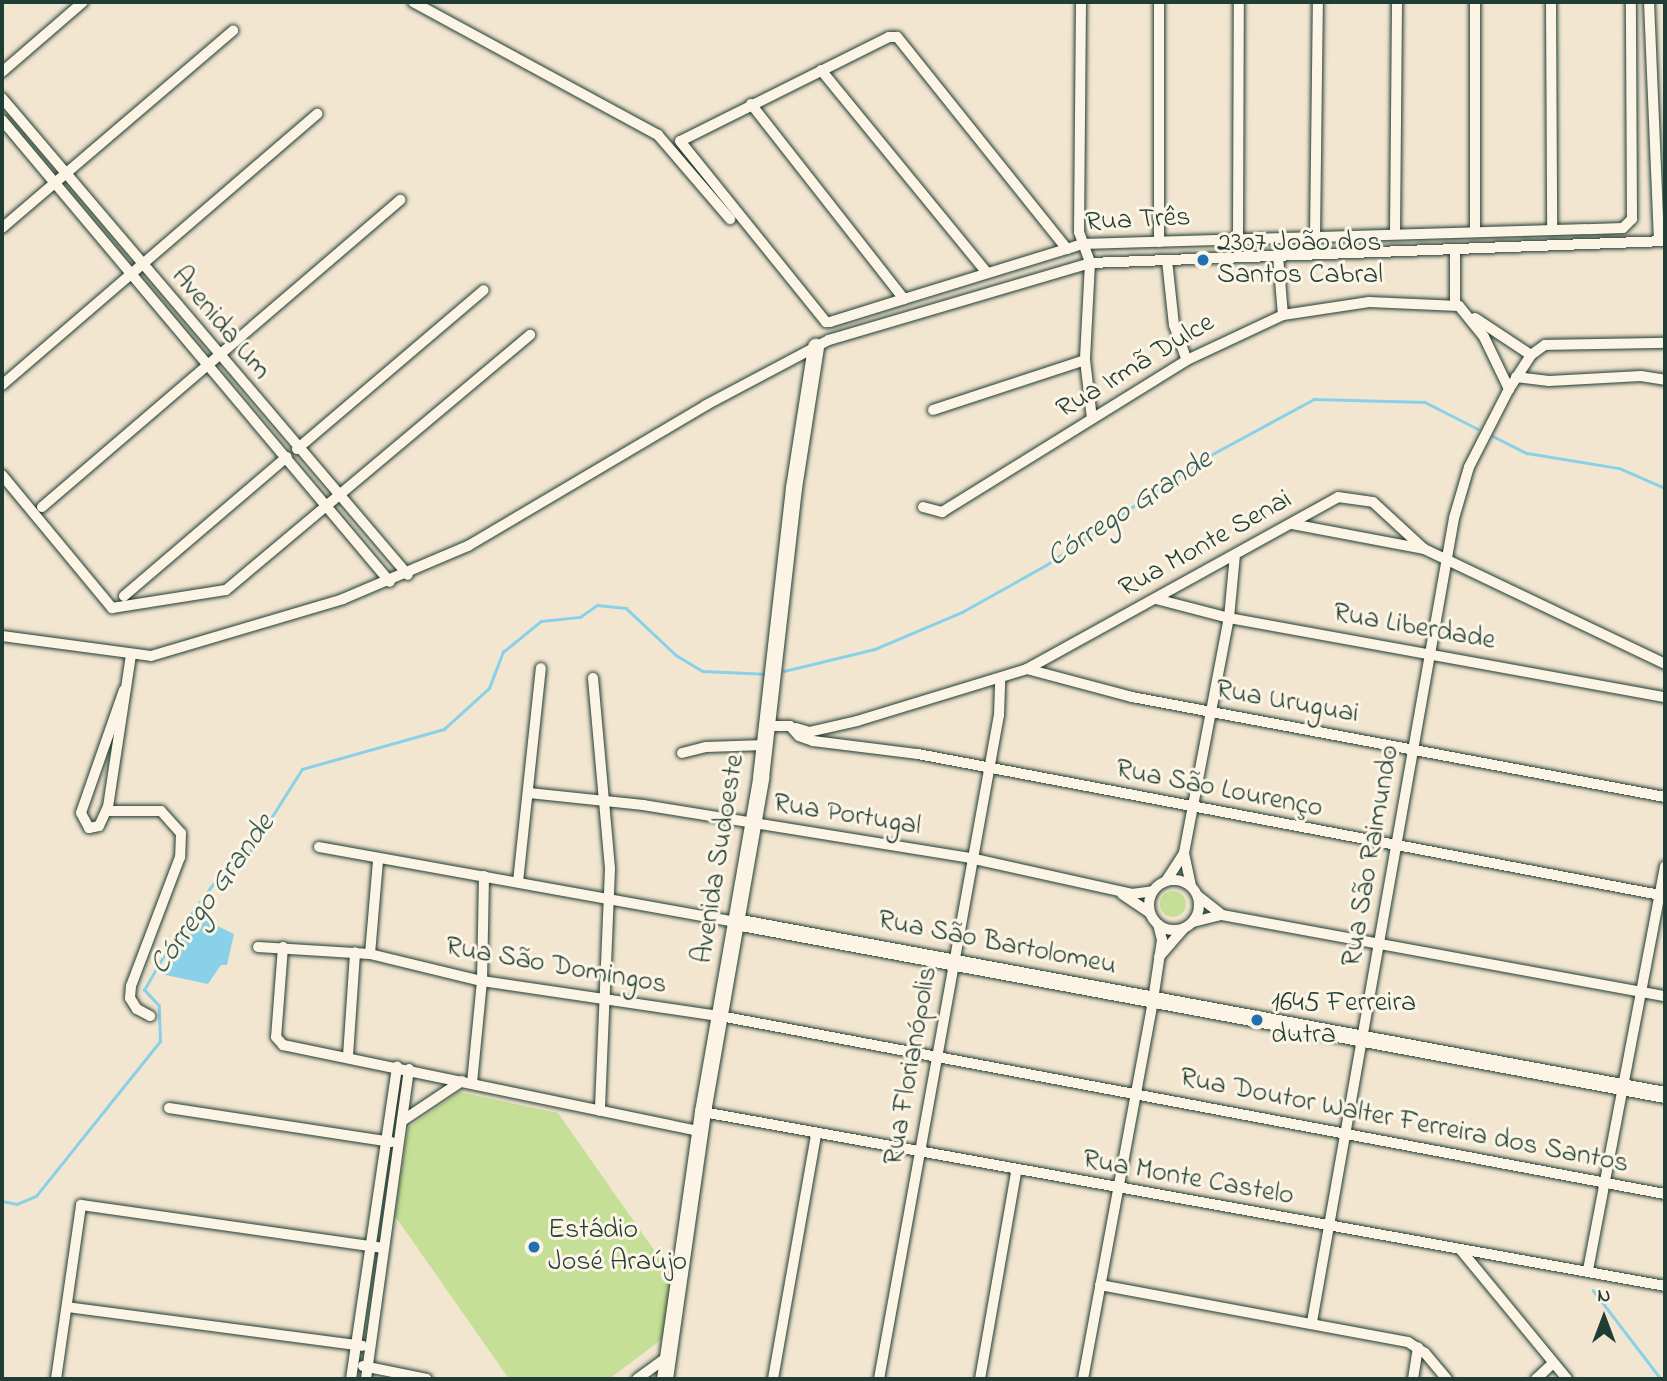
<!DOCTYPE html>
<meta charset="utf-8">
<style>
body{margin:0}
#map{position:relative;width:1667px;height:1381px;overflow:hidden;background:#f3e6d1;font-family:"Indie Flower",sans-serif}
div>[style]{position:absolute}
.green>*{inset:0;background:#c6df96}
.round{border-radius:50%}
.water>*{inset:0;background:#88d1e9}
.stream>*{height:2.5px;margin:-1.25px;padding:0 1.25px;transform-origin:1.25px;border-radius:1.25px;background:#88d1e9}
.roads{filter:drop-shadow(0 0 2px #1f3d34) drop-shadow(0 0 2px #1f3d34)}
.street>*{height:10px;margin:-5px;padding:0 5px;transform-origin:5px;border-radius:5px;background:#fcf5e5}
.street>.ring{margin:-5px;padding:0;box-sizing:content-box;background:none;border:10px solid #fcf5e5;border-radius:50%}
.secondary>*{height:16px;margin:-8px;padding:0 8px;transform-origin:8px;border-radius:8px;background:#fcf5e5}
.dots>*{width:19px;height:19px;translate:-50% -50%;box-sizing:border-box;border:4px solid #fcf5e5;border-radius:50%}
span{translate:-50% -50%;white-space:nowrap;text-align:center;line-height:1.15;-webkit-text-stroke:6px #fcf5e5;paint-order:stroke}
.street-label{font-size:28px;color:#1f3d34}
.poi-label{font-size:28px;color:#1f3d34}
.left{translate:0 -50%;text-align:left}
.water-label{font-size:30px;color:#345b58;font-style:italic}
.frame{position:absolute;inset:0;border:4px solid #1f3d34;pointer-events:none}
.north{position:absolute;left:1569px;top:1283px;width:70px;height:70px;-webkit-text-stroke:5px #fcf5e5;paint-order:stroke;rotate:0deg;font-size:19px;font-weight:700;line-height:28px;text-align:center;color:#1f3d34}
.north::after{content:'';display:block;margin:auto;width:24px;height:32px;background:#1f3d34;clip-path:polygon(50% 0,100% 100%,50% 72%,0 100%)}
</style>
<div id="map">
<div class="green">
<div class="round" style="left:1160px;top:891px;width:26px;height:26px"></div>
<div style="clip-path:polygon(459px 1092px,558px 1113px,673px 1277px,665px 1337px,609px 1379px,509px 1379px,395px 1216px,408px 1128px)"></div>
</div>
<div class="water">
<div style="clip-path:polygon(195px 915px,234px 934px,227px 965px,221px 965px,208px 984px,161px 974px)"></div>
</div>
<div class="stream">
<div style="left:1493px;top:436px;width:38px;rotate:27deg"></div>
<div style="left:1527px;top:453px;width:93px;rotate:9.3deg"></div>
<div style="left:1619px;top:468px;width:50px;rotate:23.5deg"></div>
<div style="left:784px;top:671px;width:94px;rotate:-13.6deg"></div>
<div style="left:875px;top:649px;width:95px;rotate:-23deg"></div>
<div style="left:962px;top:612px;width:96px;rotate:-29.2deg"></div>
<div style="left:1046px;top:565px;width:192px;rotate:-33.9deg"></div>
<div style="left:1205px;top:458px;width:124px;rotate:-28.4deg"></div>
<div style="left:1314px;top:399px;width:111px;rotate:1.5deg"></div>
<div style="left:1425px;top:402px;width:59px;rotate:27deg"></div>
<div style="left:2px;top:1201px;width:15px;rotate:11deg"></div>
<div style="left:17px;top:1204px;width:21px;rotate:-23deg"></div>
<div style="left:36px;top:1196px;width:198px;rotate:-51.3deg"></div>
<div style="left:160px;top:1041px;width:35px;rotate:-92deg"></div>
<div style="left:159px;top:1006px;width:22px;rotate:-133deg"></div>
<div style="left:144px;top:990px;width:62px;rotate:-60.1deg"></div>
<div style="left:175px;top:936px;width:69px;rotate:-53.8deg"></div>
<div style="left:216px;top:880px;width:31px;rotate:-32deg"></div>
<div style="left:242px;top:864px;width:112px;rotate:-57.7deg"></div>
<div style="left:302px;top:769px;width:148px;rotate:-15.7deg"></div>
<div style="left:444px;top:729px;width:61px;rotate:-42.3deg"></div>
<div style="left:489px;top:688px;width:39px;rotate:-69deg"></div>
<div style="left:503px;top:652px;width:49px;rotate:-39.2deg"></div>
<div style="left:541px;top:621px;width:39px;rotate:-6deg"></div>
<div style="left:580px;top:617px;width:21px;rotate:-35deg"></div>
<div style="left:597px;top:605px;width:29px;rotate:6deg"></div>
<div style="left:626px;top:608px;width:69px;rotate:43.2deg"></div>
<div style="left:676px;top:655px;width:31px;rotate:31deg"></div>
<div style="left:703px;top:671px;width:63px;rotate:2.7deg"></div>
<div style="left:1593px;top:1290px;width:112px;rotate:52.6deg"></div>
</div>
<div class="roads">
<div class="street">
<div style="left:413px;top:2px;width:279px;rotate:28.5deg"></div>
<div style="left:658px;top:135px;width:111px;rotate:49.4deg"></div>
<div style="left:1081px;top:2px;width:230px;rotate:90.5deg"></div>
<div style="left:1079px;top:232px;width:33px;rotate:70deg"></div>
<div style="left:1090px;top:263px;width:97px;rotate:93deg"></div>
<div style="left:1085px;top:360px;width:59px;rotate:83.2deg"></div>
<div style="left:1159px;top:2px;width:240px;rotate:90deg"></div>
<div style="left:1475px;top:2px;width:230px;rotate:90deg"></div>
<div style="left:1551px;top:2px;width:228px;rotate:89.7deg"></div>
<div style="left:1649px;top:2px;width:239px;rotate:87.6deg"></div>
<div style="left:821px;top:70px;width:262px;rotate:50.7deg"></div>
<div style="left:2px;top:72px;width:107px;rotate:-40.8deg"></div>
<div style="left:2px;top:98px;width:626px;rotate:49.6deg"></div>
<div style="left:751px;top:104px;width:248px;rotate:51.9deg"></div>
<div style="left:2px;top:120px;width:603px;rotate:49.98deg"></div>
<div style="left:2px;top:228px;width:304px;rotate:-40.5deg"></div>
<div style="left:1395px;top:234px;width:232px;rotate:-89.5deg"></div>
<div style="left:1315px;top:237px;width:235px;rotate:-89.3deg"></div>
<div style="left:1238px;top:239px;width:237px;rotate:-89.8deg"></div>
<div style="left:1067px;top:249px;width:272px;rotate:-128.7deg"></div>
<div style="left:897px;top:37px;width:8px;rotate:180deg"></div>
<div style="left:889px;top:37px;width:233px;rotate:153.5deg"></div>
<div style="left:680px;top:141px;width:233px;rotate:51.1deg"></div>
<div style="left:826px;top:322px;width:4px"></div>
<div style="left:830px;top:322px;width:77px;rotate:-17.3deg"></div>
<div style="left:904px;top:299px;width:170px;rotate:-17.1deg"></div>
<div style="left:1067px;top:249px;width:16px;rotate:-18deg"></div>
<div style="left:1082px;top:244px;width:541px;rotate:-1.69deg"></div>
<div style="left:1623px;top:228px;width:13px;rotate:-45deg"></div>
<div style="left:1632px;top:219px;width:217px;rotate:-90.3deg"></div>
<div style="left:1455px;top:251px;width:54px;rotate:90deg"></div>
<div style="left:1278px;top:256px;width:59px;rotate:85.2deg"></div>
<div style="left:1167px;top:260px;width:65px;rotate:83.9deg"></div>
<div style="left:1174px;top:325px;width:37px;rotate:70deg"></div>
<div style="left:1475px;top:318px;width:67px;rotate:33.5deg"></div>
<div style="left:1516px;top:377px;width:33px;rotate:7deg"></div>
<div style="left:1549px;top:381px;width:92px;rotate:-3.1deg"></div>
<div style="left:1641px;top:376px;width:24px;rotate:9deg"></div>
<div style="left:2px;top:385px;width:416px;rotate:-40.7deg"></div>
<div style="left:933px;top:410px;width:160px;rotate:-18.2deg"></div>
<div style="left:297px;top:449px;width:245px;rotate:-40.4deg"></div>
<div style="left:2px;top:475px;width:173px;rotate:50.4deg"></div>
<div style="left:112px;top:608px;width:115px;rotate:-9deg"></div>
<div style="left:226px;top:590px;width:397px;rotate:-40deg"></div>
<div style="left:42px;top:507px;width:472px;rotate:-40.6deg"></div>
<div style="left:923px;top:507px;width:20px;rotate:15deg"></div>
<div style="left:942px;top:512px;width:288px;rotate:-31.8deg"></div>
<div style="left:1187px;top:360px;width:106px;rotate:-25.1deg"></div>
<div style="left:1283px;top:315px;width:87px;rotate:-8.6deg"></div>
<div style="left:1369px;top:302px;width:90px;rotate:2.5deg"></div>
<div style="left:1459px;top:306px;width:40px;rotate:51deg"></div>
<div style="left:1484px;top:337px;width:58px;rotate:64.3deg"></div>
<div style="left:1292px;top:524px;width:134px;rotate:10.7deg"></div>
<div style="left:1424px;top:549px;width:267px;rotate:25.5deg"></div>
<div style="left:124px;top:596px;width:214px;rotate:-40.5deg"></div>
<div style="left:1156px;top:599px;width:75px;rotate:14.6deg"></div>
<div style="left:1229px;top:618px;width:443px;rotate:10.3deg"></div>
<div style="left:2px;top:636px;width:150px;rotate:7.6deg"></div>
<div style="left:151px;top:656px;width:200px;rotate:-16.5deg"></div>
<div style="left:343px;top:599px;width:136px;rotate:-23deg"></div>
<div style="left:468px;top:546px;width:277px;rotate:-30.6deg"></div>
<div style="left:706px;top:405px;width:139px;rotate:-27.9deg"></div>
<div style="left:829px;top:340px;width:272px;rotate:-16.4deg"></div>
<div style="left:1090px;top:263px;width:575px;rotate:-2.19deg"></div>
<div style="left:1027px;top:669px;width:109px;rotate:14.9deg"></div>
<div style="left:1132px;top:697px;width:542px;rotate:10.63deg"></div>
<div style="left:593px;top:678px;width:192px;rotate:84.9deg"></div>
<div style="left:610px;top:869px;width:242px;rotate:92.4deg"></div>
<div style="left:124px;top:690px;width:130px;rotate:109.3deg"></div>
<div style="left:81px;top:813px;width:17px;rotate:62deg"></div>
<div style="left:89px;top:828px;width:10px;rotate:-11deg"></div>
<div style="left:99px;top:826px;width:21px;rotate:-65deg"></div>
<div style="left:108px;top:807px;width:154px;rotate:-81.4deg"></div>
<div style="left:768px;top:726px;width:22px"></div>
<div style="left:790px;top:726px;width:13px;rotate:48deg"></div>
<div style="left:799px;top:736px;width:15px;rotate:20deg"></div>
<div style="left:813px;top:741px;width:106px;rotate:7.1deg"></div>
<div style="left:918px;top:754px;width:760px;rotate:10.76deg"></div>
<div style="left:796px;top:728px;width:14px;rotate:17deg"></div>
<div style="left:809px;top:732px;width:49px;rotate:-12.9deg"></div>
<div style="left:857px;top:721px;width:178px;rotate:-17deg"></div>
<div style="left:1027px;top:669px;width:355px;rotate:-28.9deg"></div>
<div style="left:1338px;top:497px;width:35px;rotate:8deg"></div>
<div style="left:1373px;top:502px;width:69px;rotate:42.7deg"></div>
<div style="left:682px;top:753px;width:25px;rotate:-14deg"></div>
<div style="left:706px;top:747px;width:59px;rotate:-1.9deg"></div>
<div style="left:529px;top:793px;width:115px;rotate:6deg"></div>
<div style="left:643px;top:805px;width:331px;rotate:9.2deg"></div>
<div style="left:970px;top:858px;width:166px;rotate:12.5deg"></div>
<div style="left:1132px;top:894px;width:21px;rotate:-8deg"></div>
<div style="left:107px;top:811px;width:54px"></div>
<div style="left:161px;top:811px;width:30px;rotate:48deg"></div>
<div style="left:181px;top:833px;width:24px;rotate:92deg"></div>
<div style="left:180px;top:857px;width:138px;rotate:110.8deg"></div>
<div style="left:131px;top:986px;width:12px;rotate:95deg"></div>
<div style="left:130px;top:998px;width:13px;rotate:58deg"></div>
<div style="left:137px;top:1009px;width:15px;rotate:28deg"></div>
<div style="left:319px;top:847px;width:424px;rotate:10.2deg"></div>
<div style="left:1184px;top:853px;width:34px;rotate:78deg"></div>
<div class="ring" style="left:1149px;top:880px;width:40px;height:40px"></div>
<div style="left:1166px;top:881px;width:33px;rotate:-57deg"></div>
<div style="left:1184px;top:853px;width:239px;rotate:-79.2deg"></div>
<div style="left:1229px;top:618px;width:63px;rotate:-84.6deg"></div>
<div style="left:518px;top:882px;width:215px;rotate:-83.9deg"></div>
<div style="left:1122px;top:894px;width:34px;rotate:34deg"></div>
<div style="left:1198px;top:896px;width:31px;rotate:38deg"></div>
<div style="left:1193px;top:922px;width:30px;rotate:-14deg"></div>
<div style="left:1222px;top:915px;width:450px;rotate:10.4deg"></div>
<div style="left:258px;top:947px;width:112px;rotate:3.6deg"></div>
<div style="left:370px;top:954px;width:115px;rotate:13.6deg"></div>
<div style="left:482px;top:981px;width:241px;rotate:8.4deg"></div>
<div style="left:720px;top:1016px;width:962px;rotate:10.67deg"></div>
<div style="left:283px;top:947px;width:90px;rotate:94.4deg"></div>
<div style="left:276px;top:1037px;width:11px;rotate:49deg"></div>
<div style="left:283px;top:1045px;width:426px;rotate:11.7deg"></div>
<div style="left:370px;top:954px;width:94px;rotate:-85.1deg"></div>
<div style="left:1159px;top:957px;width:38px;rotate:-49deg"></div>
<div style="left:348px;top:1056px;width:104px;rotate:-86.1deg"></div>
<div style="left:472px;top:1083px;width:102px;rotate:-84.4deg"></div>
<div style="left:482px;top:981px;width:105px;rotate:-88.9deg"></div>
<div style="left:169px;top:1108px;width:225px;rotate:8.7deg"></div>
<div style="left:703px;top:1112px;width:978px;rotate:10.25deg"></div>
<div style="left:402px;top:1121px;width:72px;rotate:-33.7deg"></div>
<div style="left:1460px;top:1249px;width:168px;rotate:50.5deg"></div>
<div style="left:1588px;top:1270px;width:411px;rotate:-79.2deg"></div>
<div style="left:1100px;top:1285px;width:313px;rotate:10.5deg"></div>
<div style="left:1408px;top:1342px;width:20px;rotate:33deg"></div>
<div style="left:1425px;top:1353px;width:34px;rotate:50deg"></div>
<div style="left:67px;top:1307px;width:298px;rotate:7.5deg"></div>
<div style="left:1312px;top:1322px;width:816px;rotate:-79.98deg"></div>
<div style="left:1454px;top:518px;width:53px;rotate:-73.6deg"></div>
<div style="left:1469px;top:467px;width:88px;rotate:-62.9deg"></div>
<div style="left:1509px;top:389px;width:40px;rotate:-57.1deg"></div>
<div style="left:1531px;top:355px;width:17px;rotate:-36deg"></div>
<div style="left:1545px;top:345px;width:120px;rotate:-1deg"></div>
<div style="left:363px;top:1366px;width:65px;rotate:11.5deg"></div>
<div style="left:56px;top:1379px;width:176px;rotate:-81.8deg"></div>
<div style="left:81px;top:1205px;width:306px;rotate:8.1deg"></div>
<div style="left:351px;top:1379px;width:316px;rotate:-81.6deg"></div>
<div style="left:366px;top:1379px;width:313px;rotate:-82.1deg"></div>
<div style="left:637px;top:1379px;width:39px;rotate:-36deg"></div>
<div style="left:773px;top:1379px;width:249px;rotate:-80deg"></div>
<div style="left:879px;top:1379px;width:675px;rotate:-79.76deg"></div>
<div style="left:999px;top:715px;width:37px;rotate:-88deg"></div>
<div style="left:980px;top:1379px;width:210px;rotate:-80.1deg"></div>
<div style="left:1083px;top:1379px;width:385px;rotate:-79.5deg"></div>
<div style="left:1153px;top:1000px;width:61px;rotate:-81.5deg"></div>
<div style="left:1162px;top:940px;width:16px;rotate:-104deg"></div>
<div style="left:1413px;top:1379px;width:32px;rotate:-81deg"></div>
<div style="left:1536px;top:1379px;width:23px;rotate:-43deg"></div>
</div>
<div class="secondary">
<div style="left:736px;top:922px;width:945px;rotate:10.55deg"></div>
<div style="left:665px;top:1379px;width:270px;rotate:-81.9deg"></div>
<div style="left:703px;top:1112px;width:339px;rotate:-80.1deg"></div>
<div style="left:761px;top:778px;width:292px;rotate:-83.5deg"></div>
<div style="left:794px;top:488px;width:143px;rotate:-81.1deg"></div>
</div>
</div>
<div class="dots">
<div style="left:1203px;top:260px;background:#1f6fb2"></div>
<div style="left:1257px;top:1020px;background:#1f6fb2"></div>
<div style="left:534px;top:1247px;background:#1f6fb2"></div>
</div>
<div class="street-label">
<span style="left:1138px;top:221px;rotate:-3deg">Rua Três</span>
<span style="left:220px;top:324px;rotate:50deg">Avenida Um</span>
<span style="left:1136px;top:367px;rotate:-31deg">Rua Irmã Dulce</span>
<span style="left:1206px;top:545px;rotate:-29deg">Rua Monte Senai</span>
<span style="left:1414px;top:628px;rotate:10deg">Rua Liberdade</span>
<span style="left:1287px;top:703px;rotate:10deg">Rua Uruguai</span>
<span style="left:1219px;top:790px;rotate:11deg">Rua São Lourenço</span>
<span style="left:847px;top:816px;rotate:9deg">Rua Portugal</span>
<span style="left:1372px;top:856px;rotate:-80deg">Rua São Raimundo</span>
<span style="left:720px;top:859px;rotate:-81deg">Avenida Sudoeste</span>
<span style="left:997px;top:944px;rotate:11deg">Rua São Bartolomeu</span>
<span style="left:556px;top:967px;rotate:10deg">Rua São Domingos</span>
<span style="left:912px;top:1066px;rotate:-80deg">Rua Florianópolis</span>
<span style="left:1404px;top:1122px;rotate:11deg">Rua Doutor Walter Ferreira dos Santos</span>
<span style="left:1188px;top:1179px;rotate:10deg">Rua Monte Castelo</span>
</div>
<div class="poi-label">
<span class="left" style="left:1217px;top:260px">2307 João dos<br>Santos Cabral</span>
<span class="left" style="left:1271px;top:1020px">1645 Ferreira<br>dutra</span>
<span class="left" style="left:548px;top:1247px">Estádio<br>José Araújo</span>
</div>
<div class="water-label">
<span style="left:1130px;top:509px;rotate:-33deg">Córrego Grande</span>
<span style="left:213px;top:895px;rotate:-54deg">Córrego Grande</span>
</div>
<div class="frame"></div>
<div class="north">N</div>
</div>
